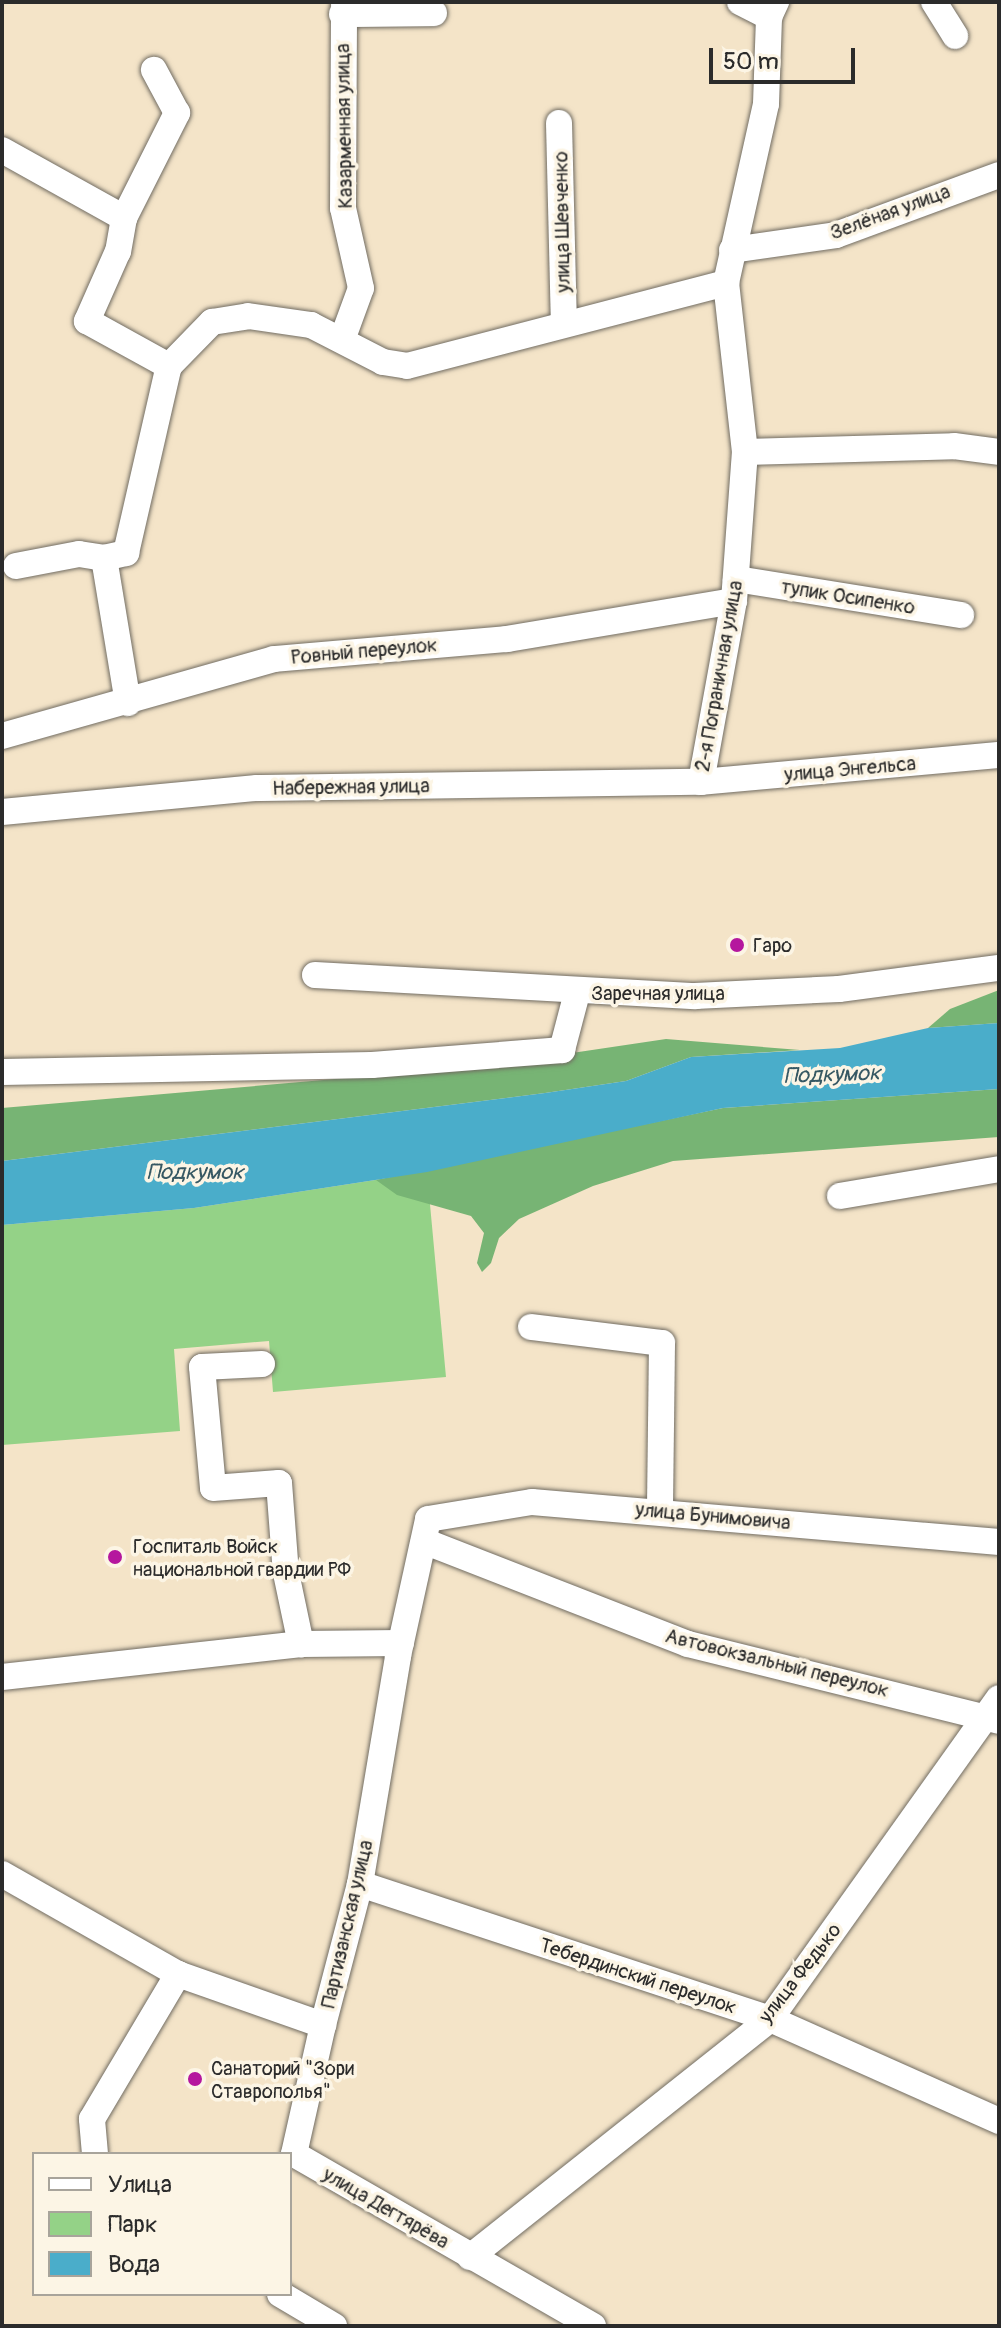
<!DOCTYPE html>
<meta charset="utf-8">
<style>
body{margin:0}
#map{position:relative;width:1001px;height:2328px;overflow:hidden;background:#f4e4c8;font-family:Pangolin,sans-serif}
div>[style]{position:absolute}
.green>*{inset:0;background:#94d287}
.forest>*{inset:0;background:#77b474}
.water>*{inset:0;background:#4aadca}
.roads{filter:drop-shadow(0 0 2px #716c62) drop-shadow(0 0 2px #716c62)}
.minor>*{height:26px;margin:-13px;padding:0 13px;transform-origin:13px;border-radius:13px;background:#fff}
.dots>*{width:22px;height:22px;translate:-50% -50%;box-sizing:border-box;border:4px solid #fcf5e5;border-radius:50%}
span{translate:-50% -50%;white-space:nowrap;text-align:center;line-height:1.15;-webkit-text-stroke:7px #fcf5e5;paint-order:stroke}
.street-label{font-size:20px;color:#2b2b2b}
.poi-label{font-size:20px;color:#2b2b2b}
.left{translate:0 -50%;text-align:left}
.water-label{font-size:22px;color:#365863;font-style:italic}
.frame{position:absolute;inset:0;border:4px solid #2b2b2b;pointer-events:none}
.legend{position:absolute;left:32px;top:2152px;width:260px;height:144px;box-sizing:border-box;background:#fcf5e5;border:2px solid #a8a49b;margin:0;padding:10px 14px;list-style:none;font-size:24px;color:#2b2b2b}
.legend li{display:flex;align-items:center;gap:16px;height:40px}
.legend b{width:40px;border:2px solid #a8a49b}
.scale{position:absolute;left:709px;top:48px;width:146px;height:36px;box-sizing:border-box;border:4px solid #2b2b2b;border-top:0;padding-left:10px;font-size:24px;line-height:28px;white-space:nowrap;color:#2b2b2b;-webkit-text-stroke:6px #fcf5e5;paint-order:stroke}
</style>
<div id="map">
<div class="green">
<div style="clip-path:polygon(427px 1172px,446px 1377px,273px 1392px,269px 1341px,174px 1349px,180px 1431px,2px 1445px,2px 1225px,194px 1208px)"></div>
</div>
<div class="forest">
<div style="clip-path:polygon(999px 990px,999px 1023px,928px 1028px,950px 1009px)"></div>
<div style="clip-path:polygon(666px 1039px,800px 1050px,691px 1057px,626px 1081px,545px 1093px,2px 1161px,2px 1108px,485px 1066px)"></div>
<div style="clip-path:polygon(999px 1089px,999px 1137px,673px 1161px,593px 1186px,519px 1219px,499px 1238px,491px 1263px,482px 1272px,477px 1263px,484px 1233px,471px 1216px,397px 1195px,376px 1180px,723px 1108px)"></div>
</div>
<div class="water">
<div style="clip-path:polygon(999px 1023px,999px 1089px,723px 1108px,427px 1172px,194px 1208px,2px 1225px,2px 1161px,545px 1093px,626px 1081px,691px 1057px,840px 1048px,928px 1028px)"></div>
</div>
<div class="roads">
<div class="minor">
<div style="left:740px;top:2px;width:33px;rotate:27deg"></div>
<div style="left:934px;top:2px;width:40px;rotate:58deg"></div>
<div style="left:342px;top:14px;width:92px;rotate:-0.6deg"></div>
<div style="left:559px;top:123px;width:198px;rotate:88.6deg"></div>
<div style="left:2px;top:150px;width:140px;rotate:29.1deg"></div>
<div style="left:124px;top:218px;width:34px;rotate:100deg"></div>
<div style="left:118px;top:251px;width:77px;rotate:113.9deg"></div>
<div style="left:87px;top:321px;width:94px;rotate:28.8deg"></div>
<div style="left:169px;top:366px;width:62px;rotate:-45.7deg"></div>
<div style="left:212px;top:322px;width:36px;rotate:-9deg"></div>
<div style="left:248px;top:316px;width:64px;rotate:8.1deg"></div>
<div style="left:311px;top:325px;width:81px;rotate:27.2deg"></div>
<div style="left:383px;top:362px;width:24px;rotate:9deg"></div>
<div style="left:407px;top:366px;width:330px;rotate:-14.6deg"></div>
<div style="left:124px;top:218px;width:118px;rotate:-63.2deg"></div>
<div style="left:177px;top:113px;width:49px;rotate:-118.1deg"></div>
<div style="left:732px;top:250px;width:105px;rotate:-8.2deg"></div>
<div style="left:836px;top:235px;width:174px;rotate:-20.2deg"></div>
<div style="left:342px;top:340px;width:55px;rotate:-69.9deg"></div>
<div style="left:361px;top:288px;width:82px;rotate:-102.7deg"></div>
<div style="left:343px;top:208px;width:206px;rotate:-89.7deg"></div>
<div style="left:745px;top:452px;width:209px;rotate:-1.6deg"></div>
<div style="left:954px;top:446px;width:45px;rotate:7.6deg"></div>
<div style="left:104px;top:558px;width:147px;rotate:80.6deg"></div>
<div style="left:16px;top:566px;width:64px;rotate:-10.8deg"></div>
<div style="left:79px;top:554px;width:25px;rotate:9deg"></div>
<div style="left:104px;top:558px;width:23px;rotate:-13deg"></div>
<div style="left:126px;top:553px;width:192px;rotate:-77.1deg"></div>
<div style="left:736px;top:579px;width:228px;rotate:9.1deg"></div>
<div style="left:2px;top:736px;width:283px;rotate:-15.8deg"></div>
<div style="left:274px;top:659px;width:234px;rotate:-4.9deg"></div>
<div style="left:507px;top:639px;width:230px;rotate:-9.5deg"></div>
<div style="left:701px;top:782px;width:184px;rotate:-79.7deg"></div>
<div style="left:734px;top:601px;width:149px;rotate:-85.8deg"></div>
<div style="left:745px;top:452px;width:170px;rotate:-96.4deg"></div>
<div style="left:726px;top:283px;width:183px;rotate:-77.4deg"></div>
<div style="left:766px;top:104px;width:87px;rotate:-88deg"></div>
<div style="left:769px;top:17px;width:17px;rotate:-65deg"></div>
<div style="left:2px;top:812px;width:256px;rotate:-5.4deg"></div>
<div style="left:257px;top:788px;width:444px;rotate:-0.8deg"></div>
<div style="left:701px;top:782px;width:299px;rotate:-5.2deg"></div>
<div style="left:315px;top:975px;width:381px;rotate:3.2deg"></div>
<div style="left:695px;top:996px;width:144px;rotate:-2.8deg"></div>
<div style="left:839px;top:989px;width:161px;rotate:-7.5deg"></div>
<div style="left:2px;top:1072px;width:370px;rotate:-1.1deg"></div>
<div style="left:372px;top:1065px;width:191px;rotate:-4.5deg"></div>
<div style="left:562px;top:1050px;width:59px;rotate:-75.3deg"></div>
<div style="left:840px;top:1196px;width:161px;rotate:-9.6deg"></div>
<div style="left:531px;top:1327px;width:132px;rotate:7deg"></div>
<div style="left:662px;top:1343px;width:168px;rotate:90.7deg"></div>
<div style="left:262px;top:1364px;width:60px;rotate:177.1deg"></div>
<div style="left:202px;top:1367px;width:121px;rotate:84.8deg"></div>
<div style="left:213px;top:1488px;width:66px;rotate:-4.3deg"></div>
<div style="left:279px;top:1483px;width:90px;rotate:85.6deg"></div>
<div style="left:286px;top:1573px;width:73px;rotate:78.1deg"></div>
<div style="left:424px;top:1541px;width:283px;rotate:21.3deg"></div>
<div style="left:688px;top:1644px;width:320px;rotate:13.9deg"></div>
<div style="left:2px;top:1677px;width:301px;rotate:-6.3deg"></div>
<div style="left:301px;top:1644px;width:100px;rotate:-0.6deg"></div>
<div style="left:2px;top:1874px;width:202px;rotate:29.6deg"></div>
<div style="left:178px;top:1974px;width:154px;rotate:19.4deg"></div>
<div style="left:323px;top:2025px;width:146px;rotate:-75.3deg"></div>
<div style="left:360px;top:1884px;width:231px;rotate:-80.5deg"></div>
<div style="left:398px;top:1656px;width:140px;rotate:-77.6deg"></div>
<div style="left:428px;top:1519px;width:105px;rotate:-9.3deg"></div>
<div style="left:532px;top:1502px;width:469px;rotate:4.9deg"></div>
<div style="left:360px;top:1884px;width:432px;rotate:18.2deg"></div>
<div style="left:770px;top:2019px;width:251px;rotate:24deg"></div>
<div style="left:323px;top:2025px;width:132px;rotate:102.7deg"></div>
<div style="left:294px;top:2154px;width:345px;rotate:29.9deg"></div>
<div style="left:95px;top:2154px;width:35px;rotate:-95deg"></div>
<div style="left:92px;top:2119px;width:169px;rotate:-59.3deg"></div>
<div style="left:470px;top:2257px;width:383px;rotate:-38.4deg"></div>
<div style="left:770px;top:2019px;width:394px;rotate:-54.5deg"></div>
<div style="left:280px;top:2294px;width:63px;rotate:30.7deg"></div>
</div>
</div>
<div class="dots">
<div style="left:737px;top:945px;background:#b5179e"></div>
<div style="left:115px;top:1557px;background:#b5179e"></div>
<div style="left:195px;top:2079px;background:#b5179e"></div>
</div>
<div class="street-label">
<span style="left:344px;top:126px;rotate:-91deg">Казарменная улица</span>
<span style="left:890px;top:212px;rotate:-20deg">Зелёная улица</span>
<span style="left:562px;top:222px;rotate:-91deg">улица Шевченко</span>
<span style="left:848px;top:597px;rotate:9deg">тупик Осипенко</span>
<span style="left:364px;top:651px;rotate:-5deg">Ровный переулок</span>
<span style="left:719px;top:676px;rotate:-80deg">2-я Пограничная улица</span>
<span style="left:850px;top:769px;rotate:-5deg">улица Энгельса</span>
<span style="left:351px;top:787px;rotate:-1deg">Набережная улица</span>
<span style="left:658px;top:993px">Заречная улица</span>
<span style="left:713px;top:1516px;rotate:5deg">улица Бунимовича</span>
<span style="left:777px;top:1663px;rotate:14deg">Автовокзальный переулок</span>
<span style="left:347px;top:1924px;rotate:-77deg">Партизанская улица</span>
<span style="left:800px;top:1973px;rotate:-52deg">улица Федько</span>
<span style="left:638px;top:1976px;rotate:18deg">Тебердинский переулок</span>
<span style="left:386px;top:2208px;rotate:30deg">улица Дегтярёва</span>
</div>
<div class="poi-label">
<span class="left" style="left:753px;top:945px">Гаро</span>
<span class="left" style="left:133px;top:1558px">Госпиталь Войск<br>национальной гвардии РФ</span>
<span class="left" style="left:211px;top:2080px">Санаторий "Зори<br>Ставрополья"</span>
</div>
<div class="water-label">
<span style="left:832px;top:1075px;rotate:-2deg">Подкумок</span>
<span style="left:195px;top:1173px">Подкумок</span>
</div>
<div class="frame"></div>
<ul class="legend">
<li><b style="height:10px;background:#fff"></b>Улица</li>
<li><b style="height:22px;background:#94d287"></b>Парк</li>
<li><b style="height:22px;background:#4aadca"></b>Вода</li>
</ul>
<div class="scale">50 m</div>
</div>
